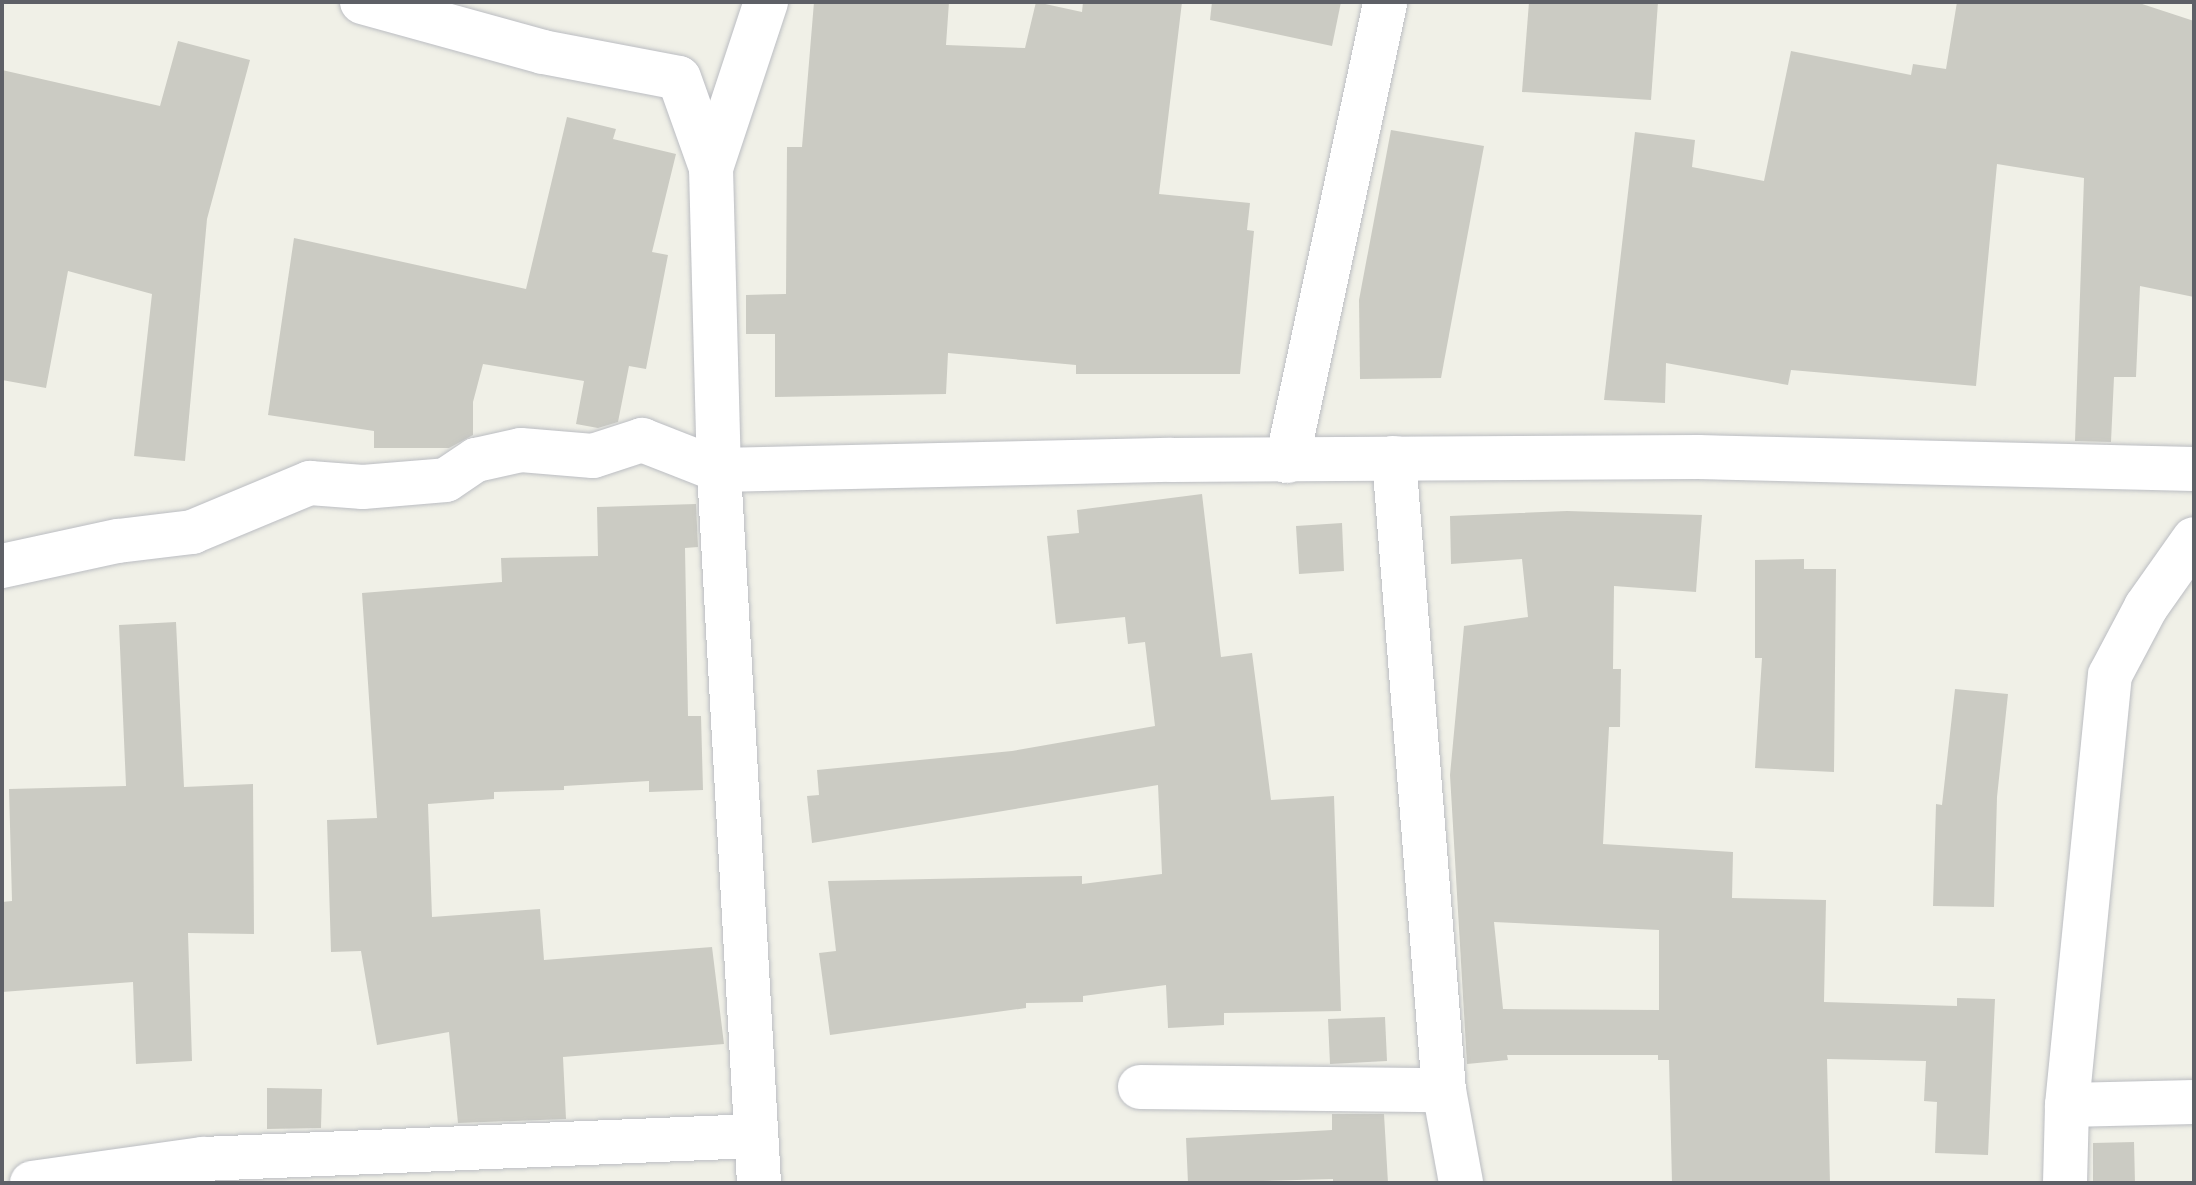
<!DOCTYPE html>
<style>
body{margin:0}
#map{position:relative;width:2196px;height:1185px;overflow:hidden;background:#f0f0e7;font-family:"Nunito Sans",sans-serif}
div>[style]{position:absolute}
.building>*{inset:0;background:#cbcbc3}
.roads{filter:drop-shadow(0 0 2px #bbbdc2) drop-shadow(0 0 2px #bbbdc2)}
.street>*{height:44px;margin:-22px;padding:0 22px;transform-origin:22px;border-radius:22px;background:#fff}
span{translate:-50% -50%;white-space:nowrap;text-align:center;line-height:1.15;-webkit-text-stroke:7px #fff;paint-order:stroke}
.frame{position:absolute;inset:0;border:4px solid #5e6067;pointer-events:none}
</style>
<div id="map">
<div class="building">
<div style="clip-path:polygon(814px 2px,949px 2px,946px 45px,1025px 48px,1036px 2px,1082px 12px,1083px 2px,1182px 2px,1159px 194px,1250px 203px,1247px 230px,1254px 231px,1240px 374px,1076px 374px,1076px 365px,948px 353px,946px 394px,775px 397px,775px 334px,746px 334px,746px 295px,786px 294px,787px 147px,802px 147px)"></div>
<div style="clip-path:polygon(1212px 2px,1341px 2px,1332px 46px,1210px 20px)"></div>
<div style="clip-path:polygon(1529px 2px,1658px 2px,1651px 100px,1522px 92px)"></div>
<div style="clip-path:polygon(1957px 2px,2136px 2px,2194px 21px,2194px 297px,2140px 286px,2136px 377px,2114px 377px,2111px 442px,2075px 441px,2084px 178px,1997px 164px,1976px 386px,1791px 370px,1788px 385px,1666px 363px,1665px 403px,1604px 400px,1635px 132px,1695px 140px,1692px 167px,1764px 181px,1791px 51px,1911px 75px,1913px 64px,1946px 69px)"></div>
<div style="clip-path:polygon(178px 41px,250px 60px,207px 219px,185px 461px,134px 456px,152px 294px,68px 271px,46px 388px,2px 380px,2px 70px,160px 106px)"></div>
<div style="clip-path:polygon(567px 117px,616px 129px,613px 139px,676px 154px,652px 252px,668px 255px,646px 369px,629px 366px,618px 422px,598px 428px,576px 424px,584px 381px,483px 364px,473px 402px,473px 435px,449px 448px,374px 448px,374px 431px,268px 415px,294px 238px,526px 289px)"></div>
<div style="clip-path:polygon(1391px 130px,1484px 146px,1441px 378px,1360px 379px,1359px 300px)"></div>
<div style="clip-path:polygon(1202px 494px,1221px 657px,1252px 653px,1271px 800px,1334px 796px,1341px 1011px,1224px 1013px,1224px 1025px,1168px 1028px,1166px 985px,1083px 996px,1083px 1002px,1026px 1003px,1026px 1008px,830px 1035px,819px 953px,836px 951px,828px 881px,1082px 876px,1082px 884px,1162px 874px,1158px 785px,812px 843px,807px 796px,819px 795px,817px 770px,1012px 751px,1155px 726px,1145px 642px,1128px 644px,1125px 617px,1056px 624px,1047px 536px,1079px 533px,1077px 510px)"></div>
<div style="clip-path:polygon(696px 504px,698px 547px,685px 548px,688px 716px,701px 716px,703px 790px,649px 792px,649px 781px,564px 786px,564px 790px,494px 792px,494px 799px,428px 804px,432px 917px,540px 909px,544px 960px,712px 947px,724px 1044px,563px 1057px,566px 1119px,458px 1123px,449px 1032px,377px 1045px,361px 951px,331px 952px,327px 820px,377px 818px,362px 593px,502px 582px,501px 558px,598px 556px,597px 507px)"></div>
<div style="clip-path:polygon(evenodd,1567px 511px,1702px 515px,1696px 592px,1614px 586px,1613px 669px,1621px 669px,1620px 727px,1609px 727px,1603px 844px,1733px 852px,1732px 898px,1826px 900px,1824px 1002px,1957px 1006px,1957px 998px,1995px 999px,1988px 1155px,1935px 1153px,1937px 1102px,1924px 1101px,1926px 1061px,1827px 1059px,1830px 1183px,1672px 1183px,1669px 1060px,1658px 1060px,1658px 1055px,1507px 1055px,1508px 1060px,1467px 1064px,1450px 775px,1464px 626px,1528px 617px,1522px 559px,1451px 564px,1450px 516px,1567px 511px,1494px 922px,1659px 930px,1659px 1010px,1503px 1009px,1494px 922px)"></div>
<div style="clip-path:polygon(1342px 523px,1344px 571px,1299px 574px,1296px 526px)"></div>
<div style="clip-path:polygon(1804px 559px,1804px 569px,1836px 569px,1834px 772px,1755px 768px,1762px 658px,1755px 658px,1755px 560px)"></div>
<div style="clip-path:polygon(176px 622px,184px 787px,253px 784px,254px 934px,188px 933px,192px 1061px,136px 1064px,133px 982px,2px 992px,2px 902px,12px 901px,9px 789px,126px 786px,119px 625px)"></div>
<div style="clip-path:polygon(1955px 689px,2008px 694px,1997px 797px,1994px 907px,1933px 906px,1936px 804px,1942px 805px)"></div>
<div style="clip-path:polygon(1385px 1017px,1387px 1061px,1330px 1064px,1328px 1019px)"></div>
<div style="clip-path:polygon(267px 1088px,322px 1089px,321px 1128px,267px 1129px)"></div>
<div style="clip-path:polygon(1332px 1114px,1384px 1114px,1388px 1183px,1333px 1183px,1333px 1179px,1188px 1183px,1186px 1138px,1332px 1130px)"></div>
<div style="clip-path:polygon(2134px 1142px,2135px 1183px,2093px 1183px,2093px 1143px)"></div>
</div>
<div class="roads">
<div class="street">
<div style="left:362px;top:2px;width:188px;rotate:15.4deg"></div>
<div style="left:543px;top:52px;width:138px;rotate:10.8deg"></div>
<div style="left:679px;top:78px;width:96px;rotate:70.4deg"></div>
<div style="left:766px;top:2px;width:175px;rotate:108.3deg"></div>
<div style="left:711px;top:168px;width:302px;rotate:88.5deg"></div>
<div style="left:719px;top:470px;width:452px;rotate:-1.3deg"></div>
<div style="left:1171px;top:460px;width:527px;rotate:-0.33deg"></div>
<div style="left:1698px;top:457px;width:496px;rotate:1.4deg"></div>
<div style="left:1394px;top:458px;width:634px;rotate:85.48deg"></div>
<div style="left:1444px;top:1090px;width:95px;rotate:79.6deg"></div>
<div style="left:1287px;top:461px;width:469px;rotate:-77.9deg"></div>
<div style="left:2px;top:566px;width:119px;rotate:-12.2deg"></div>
<div style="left:118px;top:541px;width:75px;rotate:-6.9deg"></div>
<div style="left:192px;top:532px;width:128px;rotate:-22.6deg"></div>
<div style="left:310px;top:483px;width:53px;rotate:4.3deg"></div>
<div style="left:363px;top:487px;width:83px;rotate:-4.8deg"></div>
<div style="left:446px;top:480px;width:36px;rotate:-34deg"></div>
<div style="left:476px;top:460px;width:46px;rotate:-12.5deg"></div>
<div style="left:521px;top:450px;width:72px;rotate:4.8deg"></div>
<div style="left:593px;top:456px;width:52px;rotate:-18.1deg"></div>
<div style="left:642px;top:440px;width:83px;rotate:21.3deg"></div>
<div style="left:719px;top:470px;width:714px;rotate:86.79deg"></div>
<div style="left:1140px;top:1087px;width:304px;rotate:0.6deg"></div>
<div style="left:2067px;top:1105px;width:127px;rotate:-1.4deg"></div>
<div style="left:32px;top:1183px;width:173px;rotate:-8deg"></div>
<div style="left:203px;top:1159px;width:550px;rotate:-2.39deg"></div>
<div style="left:2065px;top:1183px;width:78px;rotate:-88.5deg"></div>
<div style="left:2067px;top:1105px;width:432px;rotate:-84.3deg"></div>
<div style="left:2110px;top:675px;width:77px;rotate:-62.1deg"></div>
<div style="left:2146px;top:607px;width:83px;rotate:-54.8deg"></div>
</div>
</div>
<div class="frame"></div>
</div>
